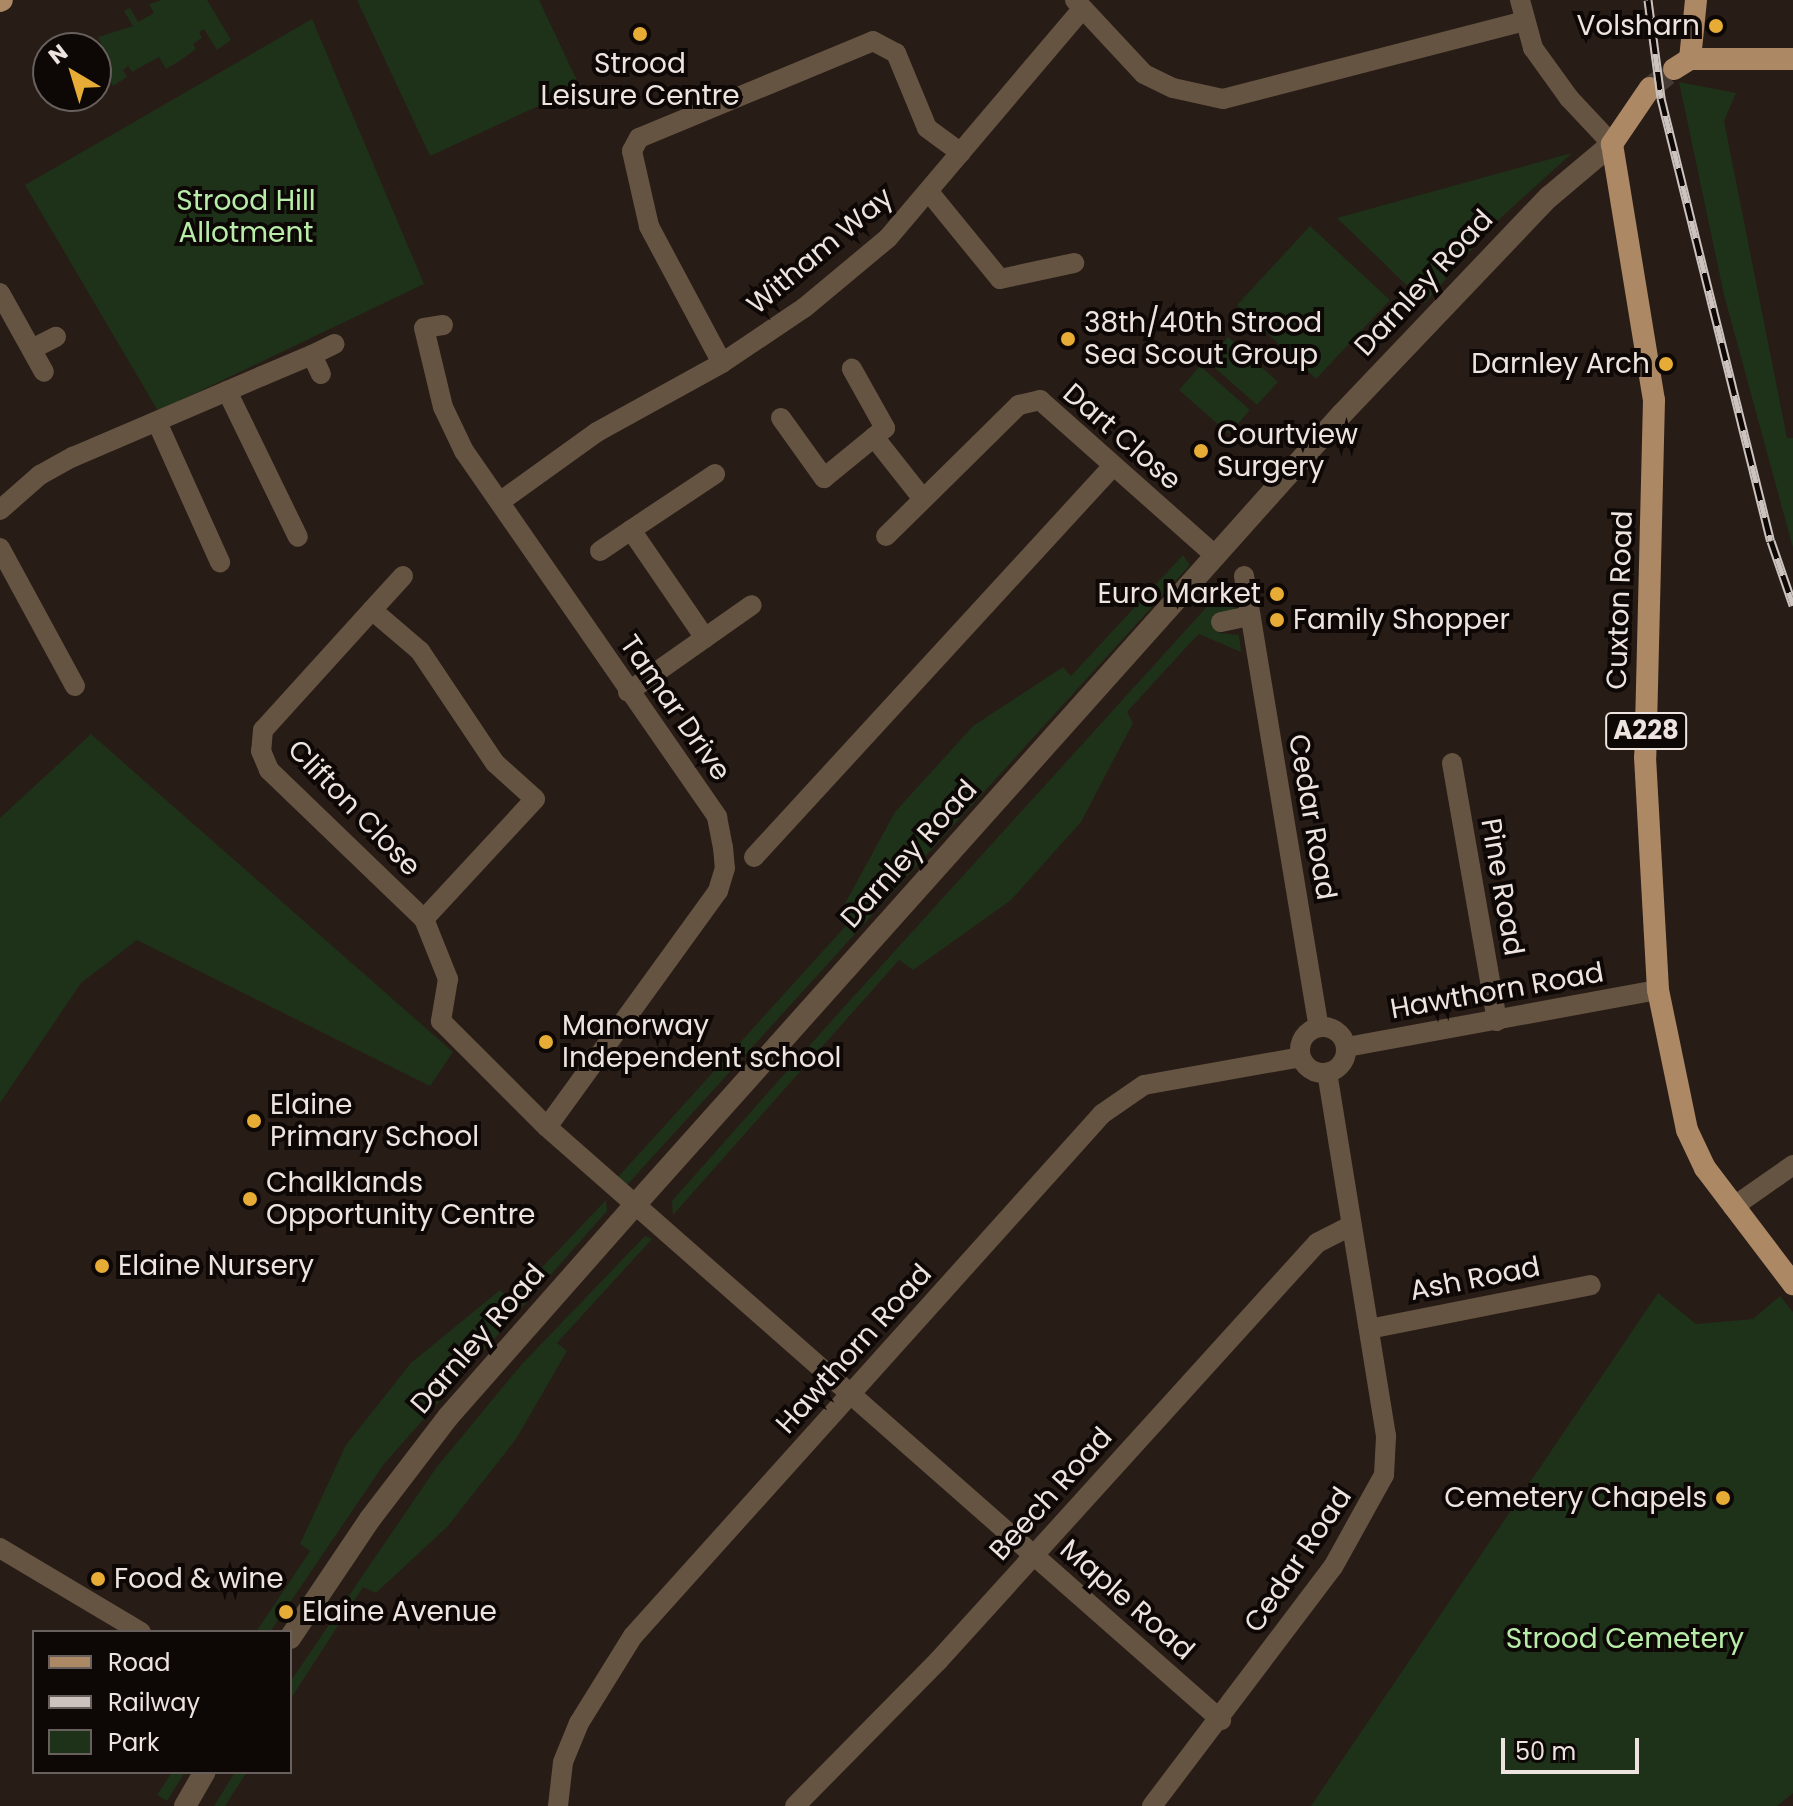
<!DOCTYPE html>
<style>
body{margin:0}
#map{position:relative;width:1793px;height:1806px;overflow:hidden;background:#281c16;font-family:Poppins,sans-serif}
div>[style]{position:absolute}
.green>*{inset:0;background:#1e3119}
.primary-tunnel>*{height:22px;margin-top:-11px;transform-origin:0;background:repeating-linear-gradient(90deg,#463a34 0 22px,transparent 0 33px)}
.minor>*{height:20px;margin:-10px;padding:0 10px;transform-origin:10px;border-radius:10px;background:#665443}
.minor>.ring{margin:-10px;padding:0;box-sizing:content-box;background:none;border:20px solid #665443;border-radius:50%}
.tertiary>*{height:22px;margin:-11px;padding:0 11px;transform-origin:11px;border-radius:11px;background:#665443}
.primary>*{height:22px;margin:-11px;padding:0 11px;transform-origin:11px;border-radius:11px;background:#ad8865}
.rail>*{height:9px;margin-top:-4.5px;transform-origin:0;background:repeating-linear-gradient(90deg,#0d0806 0 18px,#ccc2be 0 36px);box-sizing:border-box;border-block:2px solid #ccc2be}
.dots>*{width:22px;height:22px;translate:-50% -50%;box-sizing:border-box;border:4px solid #0d0806;border-radius:50%}
span{translate:-50% -50%;white-space:nowrap;text-align:center;line-height:1.15;-webkit-text-stroke:8px #0d0806;paint-order:stroke}
.shield-label span{padding:2px 6px;background:#0d0806;border:2px solid;border-radius:6px;-webkit-text-stroke-width:0}
.shield-label{font-size:26px;color:#ede4e0;font-weight:700}
.poi-label{font-size:28px;color:#ede4e0}
.right{translate:-100% -50%;text-align:right}
.left{translate:0 -50%;text-align:left}
.park-label{font-size:28px;color:#b7eda8}
.street-label{font-size:28px;color:#ede4e0}
.legend{position:absolute;left:32px;top:1630px;width:260px;height:144px;box-sizing:border-box;background:#0d0806;border:2px solid #67605d;margin:0;padding:10px 14px;list-style:none;font-size:24px;color:#ede4e0}
.legend li{display:flex;align-items:center;gap:16px;height:40px}
.legend b{width:40px;border:2px solid #67605d}
.north{position:absolute;left:32px;top:32px;width:80px;height:80px;box-sizing:border-box;background:#0d0806;border:2px solid #67605d;border-radius:50%;rotate:322deg;font-size:22px;font-weight:700;line-height:32px;text-align:center;color:#ede4e0}
.north::after{content:'';display:block;margin:auto;width:28px;height:36px;background:#e6ac36;clip-path:polygon(50% 0,100% 100%,50% 72%,0 100%)}
.scale{position:absolute;left:1501px;top:1738px;width:138px;height:36px;box-sizing:border-box;border:4px solid #ede4e0;border-top:0;padding-left:10px;font-size:24px;line-height:28px;white-space:nowrap;color:#ede4e0;-webkit-text-stroke:6px #0d0806;paint-order:stroke}
</style>
<div id="map">
<div class="green">
<div style="clip-path:polygon(162px 0,207px 0,231px 40px,217px 50px,204px 29px,199px 32px,202px 38px,193px 44px,196px 49px,181px 60px,166px 69px,159px 57px,132px 72px,128px 66px,123px 70px,127px 77px,113px 86px,93px 48px,101px 43px,98px 37px,133px 26px,124px 11px,130px 8px,138px 22px,154px 13px,149px 4px)"></div>
<div style="clip-path:polygon(357px 0,539px 0,580px 87px,430px 156px)"></div>
<div style="clip-path:polygon(312px 19px,424px 284px,158px 411px,25px 185px)"></div>
<div style="clip-path:polygon(1679px 82px,1736px 93px,1724px 121px,1787px 438px,1793px 438px,1793px 548px,1724px 295px)"></div>
<div style="clip-path:polygon(1572px 153px,1494px 224px,1425px 303px,1337px 218px)"></div>
<div style="clip-path:polygon(1310px 226px,1390px 300px,1316px 379px,1237px 305px)"></div>
<div style="clip-path:polygon(1228px 337px,1278px 382px,1257px 405px,1207px 361px)"></div>
<div style="clip-path:polygon(1200px 366px,1250px 410px,1229px 434px,1179px 390px)"></div>
<div style="clip-path:polygon(1183px 555px,1190px 565px,627px 1185px,618px 1177px,852px 919px,842px 909px,895px 812px,973px 726px,1063px 667px,1071px 676px)"></div>
<div style="clip-path:polygon(1231px 587px,1235px 609px,1219px 619px,1219px 633px,1239px 635px,1241px 652px,1199px 634px,1191px 642px,1127px 712px,1133px 723px,1081px 822px,1011px 900px,913px 970px,899px 960px,673px 1215px,672px 1201px,834px 1018px,1223px 589px)"></div>
<div style="clip-path:polygon(91px 734px,453px 1052px,430px 1086px,137px 940px,81px 983px,0 1103px,0 818px)"></div>
<div style="clip-path:polygon(606px 1200px,607px 1211px,384px 1464px,270px 1632px,256px 1632px,310px 1551px,300px 1544px,346px 1445px,411px 1363px,500px 1290px,511px 1300px)"></div>
<div style="clip-path:polygon(645px 1236px,652px 1239px,557px 1343px,567px 1351px,516px 1439px,448px 1526px,376px 1593px,363px 1587px,290px 1700px,290px 1682px,436px 1468px,521px 1365px)"></div>
<div style="clip-path:polygon(1658px 1293px,1696px 1324px,1753px 1319px,1780px 1296px,1793px 1312px,1793px 1793px,1777px 1806px,1311px 1806px)"></div>
<div style="clip-path:polygon(172px 1772px,185px 1772px,167px 1801px,157px 1795px)"></div>
<div style="clip-path:polygon(235px 1772px,247px 1772px,225px 1806px,214px 1806px)"></div>
</div>
<div class="primary-tunnel">
<div style="left:1650px;top:88px;width:31px;rotate:-38deg"></div>
</div>
<div class="minor">
<div style="left:1075px;top:0;width:101px;rotate:47deg"></div>
<div style="left:1144px;top:74px;width:32px;rotate:26deg"></div>
<div style="left:1173px;top:88px;width:51px;rotate:12.4deg"></div>
<div style="left:1223px;top:99px;width:312px;rotate:-14.5deg"></div>
<div style="left:1520px;top:0;width:50px;rotate:74.8deg"></div>
<div style="left:1533px;top:48px;width:62px;rotate:54.2deg"></div>
<div style="left:1569px;top:98px;width:63px;rotate:46.9deg"></div>
<div style="left:929px;top:192px;width:112px;rotate:50.8deg"></div>
<div style="left:1000px;top:279px;width:76px;rotate:-12.2deg"></div>
<div style="left:0;top:293px;width:90px;rotate:60.9deg"></div>
<div style="left:443px;top:325px;width:19px;rotate:171deg"></div>
<div style="left:424px;top:328px;width:81px;rotate:76.5deg"></div>
<div style="left:443px;top:407px;width:49px;rotate:64.5deg"></div>
<div style="left:464px;top:451px;width:445px;rotate:55.3deg"></div>
<div style="left:717px;top:817px;width:31px;rotate:79deg"></div>
<div style="left:723px;top:847px;width:21px;rotate:85deg"></div>
<div style="left:725px;top:868px;width:24px;rotate:107deg"></div>
<div style="left:718px;top:891px;width:291px;rotate:125.9deg"></div>
<div style="left:32px;top:349px;width:27px;rotate:-27deg"></div>
<div style="left:312px;top:355px;width:25px;rotate:-26deg"></div>
<div style="left:722px;top:363px;width:155px;rotate:-118.1deg"></div>
<div style="left:649px;top:226px;width:77px;rotate:-102.8deg"></div>
<div style="left:632px;top:151px;width:15px;rotate:-62deg"></div>
<div style="left:639px;top:138px;width:253px;rotate:-22.5deg"></div>
<div style="left:873px;top:41px;width:26px;rotate:28deg"></div>
<div style="left:896px;top:53px;width:81px;rotate:67.5deg"></div>
<div style="left:927px;top:128px;width:42px;rotate:36.3deg"></div>
<div style="left:227px;top:391px;width:162px;rotate:64.1deg"></div>
<div style="left:781px;top:418px;width:74px;rotate:54.4deg"></div>
<div style="left:824px;top:478px;width:79px;rotate:-39.3deg"></div>
<div style="left:885px;top:428px;width:68px;rotate:-119.2deg"></div>
<div style="left:157px;top:422px;width:154px;rotate:65.8deg"></div>
<div style="left:874px;top:437px;width:79px;rotate:51.7deg"></div>
<div style="left:501px;top:501px;width:118px;rotate:-35.7deg"></div>
<div style="left:597px;top:432px;width:143px;rotate:-28.9deg"></div>
<div style="left:722px;top:363px;width:99px;rotate:-33.9deg"></div>
<div style="left:804px;top:308px;width:109px;rotate:-39.8deg"></div>
<div style="left:888px;top:238px;width:300px;rotate:-49.7deg"></div>
<div style="left:0;top:510px;width:53px;rotate:-41.2deg"></div>
<div style="left:40px;top:475px;width:38px;rotate:-29deg"></div>
<div style="left:73px;top:457px;width:206px;rotate:-23.2deg"></div>
<div style="left:262px;top:376px;width:54px;rotate:-22.8deg"></div>
<div style="left:312px;top:355px;width:21px;rotate:65deg"></div>
<div style="left:886px;top:536px;width:187px;rotate:-44.6deg"></div>
<div style="left:1019px;top:405px;width:22px;rotate:-13deg"></div>
<div style="left:1040px;top:400px;width:235px;rotate:41.6deg"></div>
<div style="left:0;top:548px;width:157px;rotate:61.5deg"></div>
<div style="left:600px;top:551px;width:37px;rotate:-34deg"></div>
<div style="left:1244px;top:576px;width:457px;rotate:80.6deg"></div>
<div style="left:372px;top:610px;width:46px;rotate:-47.6deg"></div>
<div style="left:1221px;top:622px;width:30px;rotate:-12deg"></div>
<div style="left:705px;top:638px;width:131px;rotate:-124.4deg"></div>
<div style="left:631px;top:530px;width:101px;rotate:-33.7deg"></div>
<div style="left:628px;top:692px;width:151px;rotate:-35.1deg"></div>
<div style="left:1452px;top:763px;width:262px;rotate:80.1deg"></div>
<div style="left:754px;top:857px;width:531px;rotate:-47.44deg"></div>
<div style="left:424px;top:919px;width:163px;rotate:-47.2deg"></div>
<div style="left:535px;top:799px;width:54px;rotate:-138deg"></div>
<div style="left:495px;top:763px;width:135px;rotate:-123.8deg"></div>
<div style="left:420px;top:651px;width:63px;rotate:-139.5deg"></div>
<div style="left:372px;top:610px;width:162px;rotate:132.2deg"></div>
<div style="left:263px;top:730px;width:21px;rotate:95deg"></div>
<div style="left:261px;top:751px;width:21px;rotate:67deg"></div>
<div style="left:269px;top:770px;width:215px;rotate:43.9deg"></div>
<div style="left:424px;top:919px;width:65px;rotate:68.2deg"></div>
<div style="left:448px;top:979px;width:43px;rotate:99.5deg"></div>
<div style="left:441px;top:1021px;width:150px;rotate:45deg"></div>
<div style="left:547px;top:1127px;width:898px;rotate:41.34deg"></div>
<div class="ring" style="left:1300px;top:1027px;width:26px;height:26px"></div>
<div style="left:1347px;top:1047px;width:316px;rotate:-10.4deg"></div>
<div style="left:1733px;top:1207px;width:73px;rotate:-35deg"></div>
<div style="left:1369px;top:1329px;width:226px;rotate:-11.2deg"></div>
<div style="left:0;top:1548px;width:164px;rotate:30.8deg"></div>
<div style="left:558px;top:1806px;width:44px;rotate:-83.5deg"></div>
<div style="left:563px;top:1762px;width:42px;rotate:-67.7deg"></div>
<div style="left:579px;top:1723px;width:102px;rotate:-58.2deg"></div>
<div style="left:633px;top:1636px;width:702px;rotate:-48.06deg"></div>
<div style="left:1102px;top:1114px;width:51px;rotate:-34.6deg"></div>
<div style="left:1144px;top:1085px;width:159px;rotate:-10.1deg"></div>
<div style="left:795px;top:1806px;width:204px;rotate:-45.4deg"></div>
<div style="left:938px;top:1661px;width:564px;rotate:-47.8deg"></div>
<div style="left:1317px;top:1243px;width:38px;rotate:-27deg"></div>
<div style="left:1152px;top:1806px;width:300px;rotate:-52.9deg"></div>
<div style="left:1333px;top:1567px;width:105px;rotate:-61deg"></div>
<div style="left:1384px;top:1475px;width:39px;rotate:-87deg"></div>
<div style="left:1386px;top:1436px;width:368px;rotate:-99.2deg"></div>
</div>
<div class="tertiary">
<div style="left:290px;top:1638px;width:143px;rotate:-56.1deg"></div>
<div style="left:370px;top:1519px;width:128px;rotate:-52.6deg"></div>
<div style="left:448px;top:1417px;width:283px;rotate:-48.6deg"></div>
<div style="left:635px;top:1205px;width:1061px;rotate:-48.21deg"></div>
<div style="left:1342px;top:414px;width:300px;rotate:-46.4deg"></div>
<div style="left:1549px;top:197px;width:82px;rotate:-40.1deg"></div>
<div style="left:185px;top:1806px;width:39px;rotate:-60deg"></div>
</div>
<div class="primary">
<div style="left:0;top:1px;width:2px;rotate:-27deg"></div>
<div style="left:1690px;top:59px;width:59px;rotate:-84.2deg"></div>
<div style="left:1674px;top:69px;width:19px;rotate:-32deg"></div>
<div style="left:1690px;top:59px;width:103px"></div>
<div style="left:1650px;top:88px;width:68px;rotate:124.2deg"></div>
<div style="left:1612px;top:144px;width:259px;rotate:80.7deg"></div>
<div style="left:1654px;top:400px;width:357px;rotate:91.4deg"></div>
<div style="left:1645px;top:757px;width:233px;rotate:86.8deg"></div>
<div style="left:1658px;top:990px;width:143px;rotate:78.3deg"></div>
<div style="left:1687px;top:1130px;width:42px;rotate:64.7deg"></div>
<div style="left:1705px;top:1168px;width:146px;rotate:52.8deg"></div>
</div>
<div class="rail">
<div style="left:1648px;top:0;width:99px;rotate:82.4deg"></div>
<div style="left:1661px;top:98px;width:456px;rotate:76.1deg"></div>
<div style="left:1771px;top:541px;width:68px;rotate:71deg"></div>
</div>
<div class="dots">
<div style="left:1716px;top:26px;background:#e6ac36"></div>
<div style="left:640px;top:34px;background:#e6ac36"></div>
<div style="left:1068px;top:339px;background:#e6ac36"></div>
<div style="left:1666px;top:364px;background:#e6ac36"></div>
<div style="left:1201px;top:451px;background:#e6ac36"></div>
<div style="left:1277px;top:594px;background:#e6ac36"></div>
<div style="left:1277px;top:620px;background:#e6ac36"></div>
<div style="left:546px;top:1042px;background:#e6ac36"></div>
<div style="left:254px;top:1121px;background:#e6ac36"></div>
<div style="left:250px;top:1199px;background:#e6ac36"></div>
<div style="left:102px;top:1266px;background:#e6ac36"></div>
<div style="left:1723px;top:1498px;background:#e6ac36"></div>
<div style="left:98px;top:1579px;background:#e6ac36"></div>
<div style="left:286px;top:1612px;background:#e6ac36"></div>
</div>
<div class="shield-label">
<span style="left:1646px;top:731px">A228</span>
</div>
<div class="poi-label">
<span class="right" style="left:1700px;top:26px">Volsharn</span>
<span style="left:640px;top:80px">Strood<br>Leisure Centre</span>
<span class="left" style="left:1084px;top:339px">38th/40th Strood<br>Sea Scout Group</span>
<span class="right" style="left:1650px;top:364px">Darnley Arch</span>
<span class="left" style="left:1217px;top:451px">Courtview<br>Surgery</span>
<span class="right" style="left:1261px;top:594px">Euro Market</span>
<span class="left" style="left:1293px;top:620px">Family Shopper</span>
<span class="left" style="left:562px;top:1042px">Manorway<br>Independent school</span>
<span class="left" style="left:270px;top:1121px">Elaine<br>Primary School</span>
<span class="left" style="left:266px;top:1199px">Chalklands<br>Opportunity Centre</span>
<span class="left" style="left:118px;top:1266px">Elaine Nursery</span>
<span class="right" style="left:1707px;top:1498px">Cemetery Chapels</span>
<span class="left" style="left:114px;top:1579px">Food &amp; wine</span>
<span class="left" style="left:302px;top:1612px">Elaine Avenue</span>
</div>
<div class="park-label">
<span style="left:246px;top:217px">Strood Hill<br>Allotment</span>
<span style="left:1625px;top:1639px">Strood Cemetery</span>
</div>
<div class="street-label">
<span style="left:820px;top:251px;rotate:-40deg">Witham Way</span>
<span style="left:1424px;top:283px;rotate:-47deg">Darnley Road</span>
<span style="left:1122px;top:437px;rotate:41deg">Dart Close</span>
<span style="left:1620px;top:600px;rotate:-88deg">Cuxton Road</span>
<span style="left:675px;top:708px;rotate:55deg">Tamar Drive</span>
<span style="left:354px;top:808px;rotate:46deg">Clifton Close</span>
<span style="left:1312px;top:817px;rotate:80deg">Cedar Road</span>
<span style="left:909px;top:854px;rotate:-48deg">Darnley Road</span>
<span style="left:1502px;top:887px;rotate:80deg">Pine Road</span>
<span style="left:1497px;top:991px;rotate:-10deg">Hawthorn Road</span>
<span style="left:1475px;top:1279px;rotate:-11deg">Ash Road</span>
<span style="left:478px;top:1339px;rotate:-49deg">Darnley Road</span>
<span style="left:854px;top:1349px;rotate:-48deg">Hawthorn Road</span>
<span style="left:1051px;top:1494px;rotate:-48deg">Beech Road</span>
<span style="left:1298px;top:1560px;rotate:-56deg">Cedar Road</span>
<span style="left:1127px;top:1600px;rotate:41deg">Maple Road</span>
</div>
<ul class="legend">
<li><b style="height:10px;background:#ad8865"></b>Road</li>
<li><b style="height:10px;background:#ccc2be"></b>Railway</li>
<li><b style="height:22px;background:#1e3119"></b>Park</li>
</ul>
<div class="north">N</div>
<div class="scale">50 m</div>
</div>
